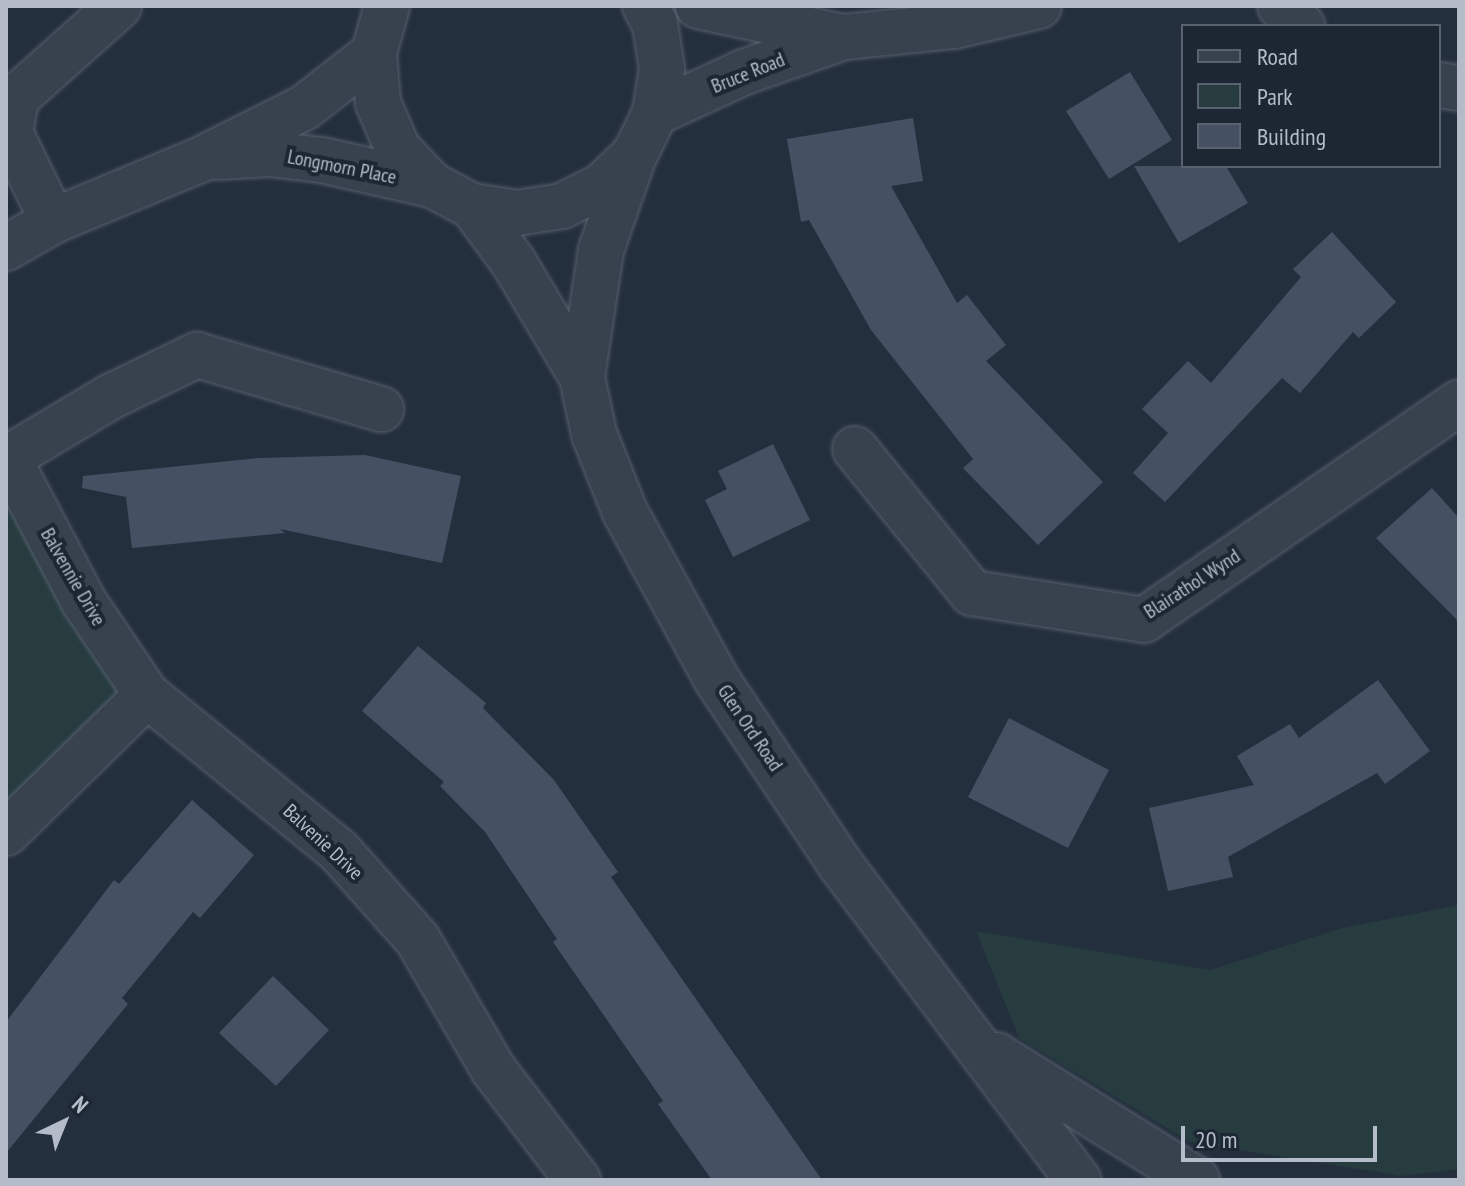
<!DOCTYPE html>
<style>
body{margin:0}
#map{position:relative;width:1465px;height:1186px;overflow:hidden;background:#242f3e;font-family:"PT Sans Narrow",sans-serif}
div>[style]{position:absolute}
.green>*{inset:0;background:#263c3f}
.building>*{inset:0;background:#455162}
.roads{filter:drop-shadow(0 0 2px #565f6c) drop-shadow(0 0 2px #565f6c)}
.minor>*{height:44px;margin:-22px;padding:0 22px;transform-origin:22px;border-radius:22px;background:#38414e}
span{translate:-50% -50%;white-space:nowrap;text-align:center;line-height:1.15;-webkit-text-stroke:8px #1d2633;paint-order:stroke}
.street-label{font-size:20px;color:#b4bcc9}
.frame{position:absolute;inset:0;border:8px solid #b4bcc9;pointer-events:none}
.legend{position:absolute;left:1181px;top:24px;width:260px;height:144px;box-sizing:border-box;background:#1d2633;border:2px solid #59626f;margin:0;padding:10px 14px;list-style:none;font-size:24px;color:#b4bcc9}
.legend li{display:flex;align-items:center;gap:16px;height:40px}
.legend b{width:40px;border:2px solid #59626f}
.north{position:absolute;left:24px;top:1082px;width:80px;height:80px;-webkit-text-stroke:6px #1d2633;paint-order:stroke;rotate:43deg;font-size:22px;font-weight:700;line-height:32px;text-align:center;color:#b4bcc9}
.north::after{content:'';display:block;margin:auto;width:28px;height:36px;background:#b4bcc9;clip-path:polygon(50% 0,100% 100%,50% 72%,0 100%)}
.scale{position:absolute;left:1181px;top:1126px;width:196px;height:36px;box-sizing:border-box;border:4px solid #b4bcc9;border-top:0;padding-left:10px;font-size:24px;line-height:28px;white-space:nowrap;color:#b4bcc9;-webkit-text-stroke:6px #1d2633;paint-order:stroke}
</style>
<div id="map">
<div class="green">
<div style="clip-path:polygon(6px 480px,132px 691px,6px 816px)"></div>
<div style="clip-path:polygon(1459px 905px,1459px 1169px,1402px 1176px,1190px 1142px,1019px 1038px,976px 931px,1210px 970px,1342px 928px)"></div>
</div>
<div class="building">
<div style="clip-path:polygon(1130px 72px,1172px 140px,1109px 179px,1066px 111px)"></div>
<div style="clip-path:polygon(913px 118px,923px 181px,891px 186px,957px 303px,967px 295px,1006px 345px,986px 361px,1103px 482px,1038px 545px,963px 468px,973px 459px,871px 330px,809px 220px,801px 222px,787px 139px)"></div>
<div style="clip-path:polygon(1134px 166px,1226px 166px,1248px 203px,1179px 243px)"></div>
<div style="clip-path:polygon(1332px 232px,1396px 302px,1359px 338px,1353px 332px,1300px 393px,1282px 378px,1165px 502px,1133px 473px,1168px 433px,1142px 409px,1188px 361px,1211px 383px,1301px 277px,1293px 269px)"></div>
<div style="clip-path:polygon(773px 444px,810px 520px,733px 557px,705px 500px,727px 489px,718px 471px)"></div>
<div style="clip-path:polygon(365px 455px,461px 476px,442px 563px,280px 529px,285px 533px,132px 548px,126px 497px,82px 488px,83px 476px,259px 458px)"></div>
<div style="clip-path:polygon(1432px 488px,1459px 518px,1459px 622px,1376px 538px)"></div>
<div style="clip-path:polygon(418px 646px,486px 703px,483px 708px,554px 780px,618px 872px,611px 877px,822px 1180px,712px 1180px,658px 1104px,663px 1101px,553px 942px,557px 939px,485px 832px,440px 786px,444px 782px,362px 711px)"></div>
<div style="clip-path:polygon(1378px 680px,1430px 751px,1385px 784px,1377px 773px,1228px 857px,1233px 877px,1168px 891px,1149px 808px,1254px 785px,1237px 756px,1290px 724px,1299px 738px)"></div>
<div style="clip-path:polygon(1009px 718px,1109px 770px,1068px 848px,968px 797px)"></div>
<div style="clip-path:polygon(192px 800px,254px 855px,200px 918px,193px 912px,122px 998px,128px 1004px,6px 1153px,6px 1022px,114px 880px,119px 884px)"></div>
<div style="clip-path:polygon(273px 976px,329px 1030px,276px 1086px,219px 1033px)"></div>
</div>
<div class="roads">
<div class="minor">
<div style="left:387px;top:6px;width:49px;rotate:105.5deg"></div>
<div style="left:374px;top:53px;width:50px;rotate:85.4deg"></div>
<div style="left:378px;top:103px;width:50px;rotate:66.5deg"></div>
<div style="left:398px;top:149px;width:50px;rotate:46.6deg"></div>
<div style="left:432px;top:185px;width:45px;rotate:27.7deg"></div>
<div style="left:472px;top:206px;width:46px;rotate:8.8deg"></div>
<div style="left:517px;top:213px;width:46px;rotate:-8.8deg"></div>
<div style="left:562px;top:206px;width:45px;rotate:-26.6deg"></div>
<div style="left:602px;top:186px;width:46px;rotate:-44.1deg"></div>
<div style="left:635px;top:154px;width:46px;rotate:-64deg"></div>
<div style="left:655px;top:113px;width:45px;rotate:-81deg"></div>
<div style="left:662px;top:69px;width:46px;rotate:-98.8deg"></div>
<div style="left:655px;top:24px;width:21px;rotate:-119deg"></div>
<div style="left:698px;top:6px;width:147px;rotate:12.1deg"></div>
<div style="left:1280px;top:6px;width:30px;rotate:42deg"></div>
<div style="left:1439px;top:85px;width:20px;rotate:9deg"></div>
<div style="left:655px;top:113px;width:98px;rotate:-24.7deg"></div>
<div style="left:744px;top:72px;width:106px;rotate:-19.3deg"></div>
<div style="left:844px;top:37px;width:111px;rotate:-5.7deg"></div>
<div style="left:954px;top:26px;width:87px;rotate:-13.2deg"></div>
<div style="left:218px;top:157px;width:50px;rotate:-3.4deg"></div>
<div style="left:268px;top:154px;width:54px;rotate:6.3deg"></div>
<div style="left:322px;top:160px;width:113px;rotate:12.8deg"></div>
<div style="left:472px;top:206px;width:71px;rotate:53.6deg"></div>
<div style="left:514px;top:263px;width:133px;rotate:59.2deg"></div>
<div style="left:582px;top:377px;width:58px;rotate:78.1deg"></div>
<div style="left:594px;top:434px;width:84px;rotate:68.3deg"></div>
<div style="left:625px;top:512px;width:192px;rotate:61.3deg"></div>
<div style="left:717px;top:680px;width:221px;rotate:56.2deg"></div>
<div style="left:840px;top:864px;width:396px;rotate:53deg"></div>
<div style="left:53px;top:221px;width:98px;rotate:-116deg"></div>
<div style="left:10px;top:133px;width:36px;rotate:-80deg"></div>
<div style="left:16px;top:98px;width:138px;rotate:-41.8deg"></div>
<div style="left:6px;top:248px;width:54px;rotate:-29.9deg"></div>
<div style="left:53px;top:221px;width:164px;rotate:-22.6deg"></div>
<div style="left:204px;top:158px;width:113px;rotate:-26.8deg"></div>
<div style="left:305px;top:107px;width:88px;rotate:-38deg"></div>
<div style="left:582px;top:377px;width:128px;rotate:-81.5deg"></div>
<div style="left:601px;top:250px;width:97px;rotate:-70.8deg"></div>
<div style="left:855px;top:449px;width:186px;rotate:50.9deg"></div>
<div style="left:972px;top:593px;width:174px;rotate:8.9deg"></div>
<div style="left:1144px;top:620px;width:383px;rotate:-34.6deg"></div>
<div style="left:6px;top:454px;width:167px;rotate:62.2deg"></div>
<div style="left:84px;top:602px;width:112px;rotate:55.9deg"></div>
<div style="left:147px;top:695px;width:247px;rotate:39.1deg"></div>
<div style="left:339px;top:851px;width:119px;rotate:48.4deg"></div>
<div style="left:418px;top:940px;width:149px;rotate:59.8deg"></div>
<div style="left:493px;top:1069px;width:140px;rotate:52.6deg"></div>
<div style="left:8px;top:458px;width:119px;rotate:-30.9deg"></div>
<div style="left:110px;top:397px;width:97px;rotate:-25.8deg"></div>
<div style="left:197px;top:355px;width:192px;rotate:16.4deg"></div>
<div style="left:6px;top:833px;width:197px;rotate:-44.4deg"></div>
<div style="left:996px;top:1055px;width:237px;rotate:31.9deg"></div>
</div>
</div>
<div class="street-label">
<span style="left:748px;top:73px;rotate:-22deg">Bruce Road</span>
<span style="left:342px;top:167px;rotate:11deg">Longmorn Place</span>
<span style="left:73px;top:577px;rotate:60deg">Balvennie Drive</span>
<span style="left:1192px;top:584px;rotate:-33deg">Blairathol Wynd</span>
<span style="left:750px;top:728px;rotate:56deg">Glen Ord Road</span>
<span style="left:323px;top:842px;rotate:43deg">Balvenie Drive</span>
</div>
<div class="frame"></div>
<ul class="legend">
<li><b style="height:10px;background:#38414e"></b>Road</li>
<li><b style="height:22px;background:#263c3f"></b>Park</li>
<li><b style="height:22px;background:#455162"></b>Building</li>
</ul>
<div class="north">N</div>
<div class="scale">20 m</div>
</div>
